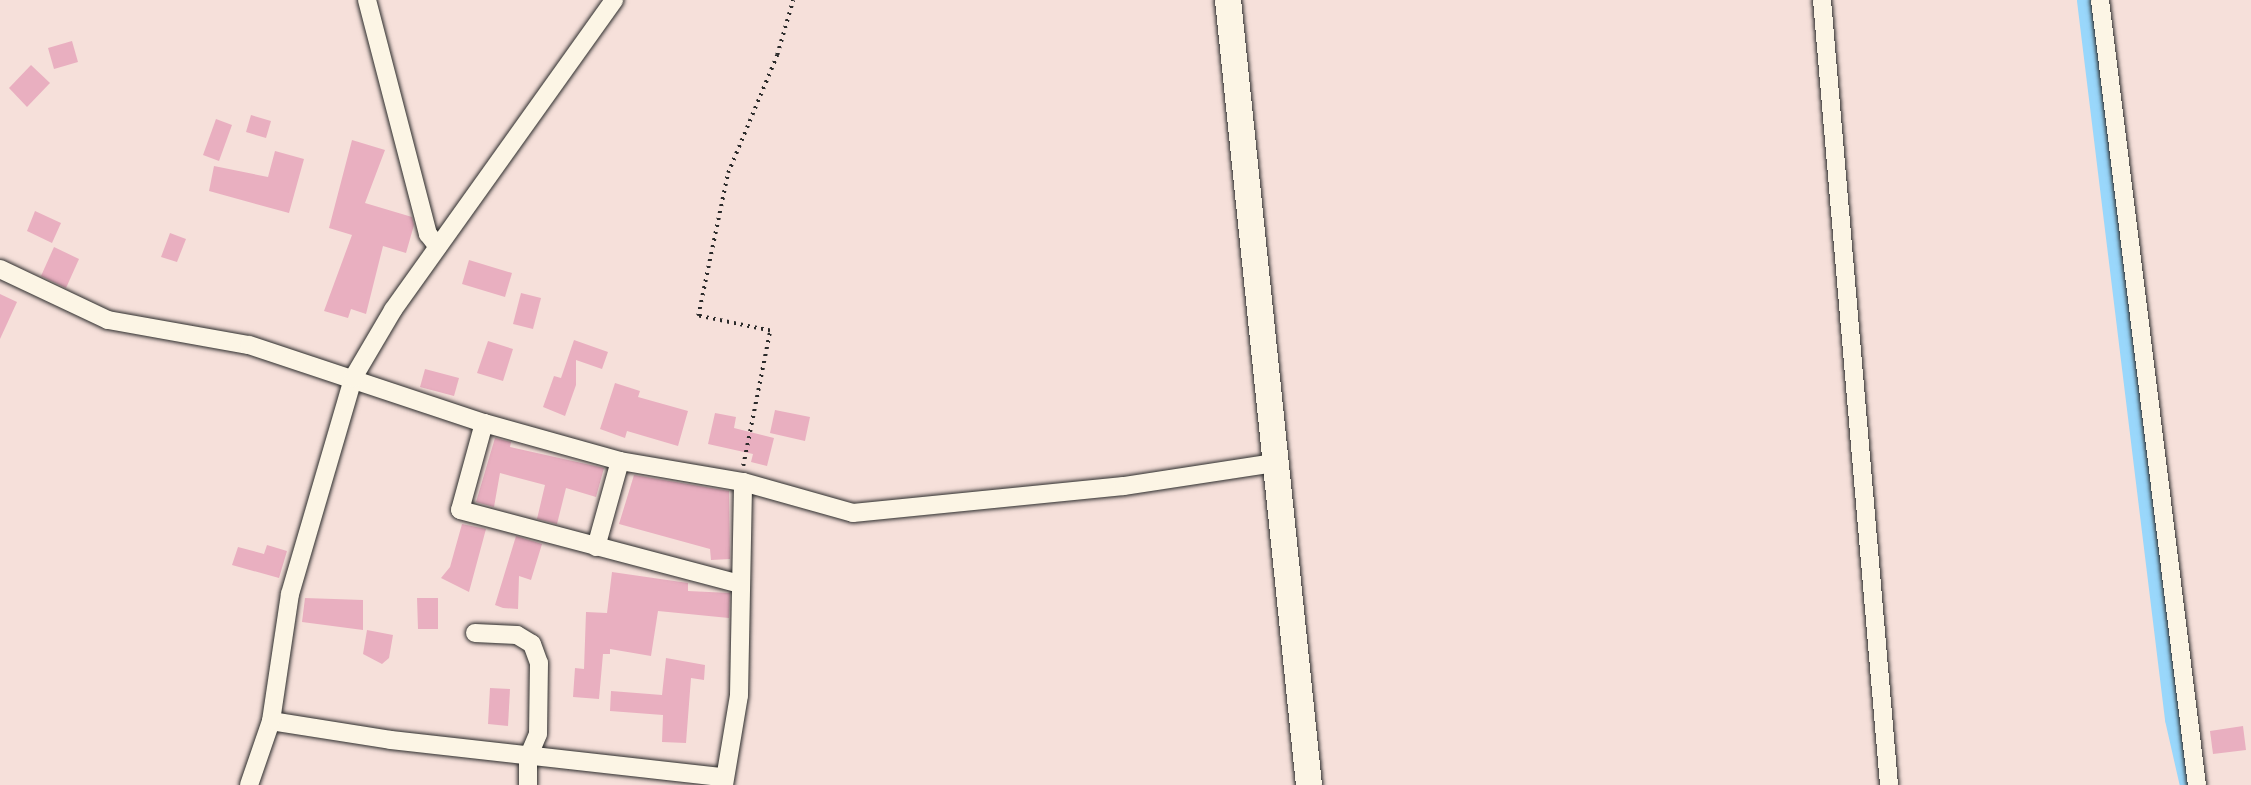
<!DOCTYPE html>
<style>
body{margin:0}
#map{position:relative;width:2251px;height:785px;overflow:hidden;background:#f6e0da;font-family:"Indie Flower",sans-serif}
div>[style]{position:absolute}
.canal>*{height:19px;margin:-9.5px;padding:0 9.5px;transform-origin:9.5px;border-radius:9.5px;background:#99d7fb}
.building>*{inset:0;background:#e9afc0}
.path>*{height:3.5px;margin-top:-1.75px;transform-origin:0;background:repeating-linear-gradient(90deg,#2b2b2b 0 2px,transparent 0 7px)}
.roads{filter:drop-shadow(0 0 2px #2b2b2b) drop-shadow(0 0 2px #2b2b2b)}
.street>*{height:18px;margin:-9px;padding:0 9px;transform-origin:9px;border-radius:9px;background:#fcf5e5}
.secondary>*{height:26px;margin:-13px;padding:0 13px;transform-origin:13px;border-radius:13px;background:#fcf5e5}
span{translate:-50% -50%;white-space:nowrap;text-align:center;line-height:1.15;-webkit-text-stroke:6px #fcf5e5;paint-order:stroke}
</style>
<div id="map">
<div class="canal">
<div style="left:2086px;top:0;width:724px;rotate:83.02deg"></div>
<div style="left:2174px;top:719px;width:68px;rotate:77.2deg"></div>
</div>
<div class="building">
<div style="clip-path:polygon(72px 41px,78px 62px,54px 69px,48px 48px)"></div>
<div style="clip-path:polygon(31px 65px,50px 83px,27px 107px,9px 88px)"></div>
<div style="clip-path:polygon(251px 115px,271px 121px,266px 138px,246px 132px)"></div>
<div style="clip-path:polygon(216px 119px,232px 125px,219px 161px,203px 155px)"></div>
<div style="clip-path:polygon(352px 140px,385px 150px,365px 203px,412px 217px,414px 225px,406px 253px,383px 246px,366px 314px,351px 309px,348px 318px,324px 311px,352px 235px,329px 228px)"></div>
<div style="clip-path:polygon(275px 151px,304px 159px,289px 213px,209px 191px,214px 166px,268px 177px)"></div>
<div style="clip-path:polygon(35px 211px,61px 223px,52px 243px,27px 231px)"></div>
<div style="clip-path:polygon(170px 233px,186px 239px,177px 262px,161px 257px)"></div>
<div style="clip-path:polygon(54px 247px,79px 259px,66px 288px,41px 276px)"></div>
<div style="clip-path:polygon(469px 260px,512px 273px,505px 297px,462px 284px)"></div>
<div style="clip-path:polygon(521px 293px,541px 298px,533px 329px,513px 324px)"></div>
<div style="clip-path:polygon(0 294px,17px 302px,0 339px)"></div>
<div style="clip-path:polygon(574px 340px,608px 352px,602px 369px,576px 360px,576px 385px,565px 416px,543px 407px,554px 376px,561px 378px)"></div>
<div style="clip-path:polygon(488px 341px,513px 349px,503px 381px,477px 373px)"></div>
<div style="clip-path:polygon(425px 369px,459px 378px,454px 396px,420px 387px)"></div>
<div style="clip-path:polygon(615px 383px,640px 391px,638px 397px,688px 411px,678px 446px,627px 431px,625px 438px,600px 429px)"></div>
<div style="clip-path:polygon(775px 410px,810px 417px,805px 441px,770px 433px)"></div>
<div style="clip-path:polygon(715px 413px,736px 417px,734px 428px,774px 438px,767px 466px,751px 462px,753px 454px,708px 444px)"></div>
<div style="clip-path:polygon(495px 438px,511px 442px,510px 447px,604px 468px,596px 497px,566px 488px,557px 524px,537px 519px,545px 485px,500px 473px,494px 507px,476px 502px)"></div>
<div style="clip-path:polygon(634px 475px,729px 491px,730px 559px,711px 560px,710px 549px,619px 524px)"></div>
<div style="clip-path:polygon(462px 524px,486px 529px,469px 592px,441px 578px,450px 567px)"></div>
<div style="clip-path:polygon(516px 536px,542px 544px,531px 580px,519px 576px,518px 609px,503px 608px,495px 605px)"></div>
<div style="clip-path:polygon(267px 545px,287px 551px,279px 578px,232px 565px,238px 547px,264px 554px)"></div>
<div style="clip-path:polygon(612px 572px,688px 583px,688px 591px,730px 593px,729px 618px,658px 611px,651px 656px,610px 649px,610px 654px,603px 654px,599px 699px,573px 697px,575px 668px,584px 669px,586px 612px,607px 613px)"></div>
<div style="clip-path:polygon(305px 598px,363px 600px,363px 630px,302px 622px)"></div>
<div style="clip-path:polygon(417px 598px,438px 598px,438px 629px,418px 629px)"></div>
<div style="clip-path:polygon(367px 630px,393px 635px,389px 658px,382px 664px,363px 654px)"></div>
<div style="clip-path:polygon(666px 658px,705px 665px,704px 680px,691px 678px,686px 743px,662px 742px,663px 715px,610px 711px,611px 691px,662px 695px)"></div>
<div style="clip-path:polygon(490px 688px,510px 689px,508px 726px,488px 724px)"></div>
<div style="clip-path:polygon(2243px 726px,2246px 750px,2213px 754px,2210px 731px)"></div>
</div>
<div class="path">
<div style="left:743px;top:466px;width:138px;rotate:-78.7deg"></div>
<div style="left:770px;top:331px;width:74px;rotate:-168.2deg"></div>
<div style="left:698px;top:316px;width:146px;rotate:-78.2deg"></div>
<div style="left:728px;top:173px;width:128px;rotate:-67.4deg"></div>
<div style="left:777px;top:55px;width:57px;rotate:-73.8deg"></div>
</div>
<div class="roads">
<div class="street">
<div style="left:367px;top:0;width:242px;rotate:75.4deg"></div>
<div style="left:428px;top:234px;width:16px;rotate:52deg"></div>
<div style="left:1822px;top:0;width:788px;rotate:85.12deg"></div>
<div style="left:2100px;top:0;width:791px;rotate:82.96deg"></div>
<div style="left:0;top:269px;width:119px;rotate:25.3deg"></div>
<div style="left:108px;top:320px;width:143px;rotate:10.1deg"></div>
<div style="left:249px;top:345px;width:248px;rotate:18.4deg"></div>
<div style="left:484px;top:423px;width:141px;rotate:15.6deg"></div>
<div style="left:620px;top:461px;width:125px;rotate:9.7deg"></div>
<div style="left:743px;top:482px;width:114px;rotate:15.7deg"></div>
<div style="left:853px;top:513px;width:272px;rotate:-5.7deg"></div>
<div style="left:1124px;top:486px;width:153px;rotate:-8.7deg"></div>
<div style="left:484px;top:423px;width:90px;rotate:105.4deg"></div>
<div style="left:460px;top:510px;width:290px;rotate:14.8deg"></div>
<div style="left:596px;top:547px;width:89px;rotate:-74.4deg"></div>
<div style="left:475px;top:633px;width:42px;rotate:2.7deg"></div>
<div style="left:517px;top:635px;width:17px;rotate:31deg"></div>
<div style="left:532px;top:644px;width:20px;rotate:70deg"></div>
<div style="left:539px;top:663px;width:71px;rotate:90.8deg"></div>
<div style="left:538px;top:734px;width:25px;rotate:113deg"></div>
<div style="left:528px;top:757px;width:28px;rotate:90deg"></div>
<div style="left:271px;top:721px;width:121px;rotate:9deg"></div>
<div style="left:391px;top:740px;width:334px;rotate:6.4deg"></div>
<div style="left:249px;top:785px;width:68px;rotate:-71deg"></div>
<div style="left:271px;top:721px;width:128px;rotate:-81.5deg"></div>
<div style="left:290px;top:594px;width:225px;rotate:-73.7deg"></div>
<div style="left:353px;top:378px;width:79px;rotate:-59.5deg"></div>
<div style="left:393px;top:310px;width:381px;rotate:-54.5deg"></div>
<div style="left:724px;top:785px;width:91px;rotate:-80.5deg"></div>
<div style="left:739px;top:695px;width:213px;rotate:-88.9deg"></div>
</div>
<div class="secondary">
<div style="left:1228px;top:0;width:789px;rotate:84.11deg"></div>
</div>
</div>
</div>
